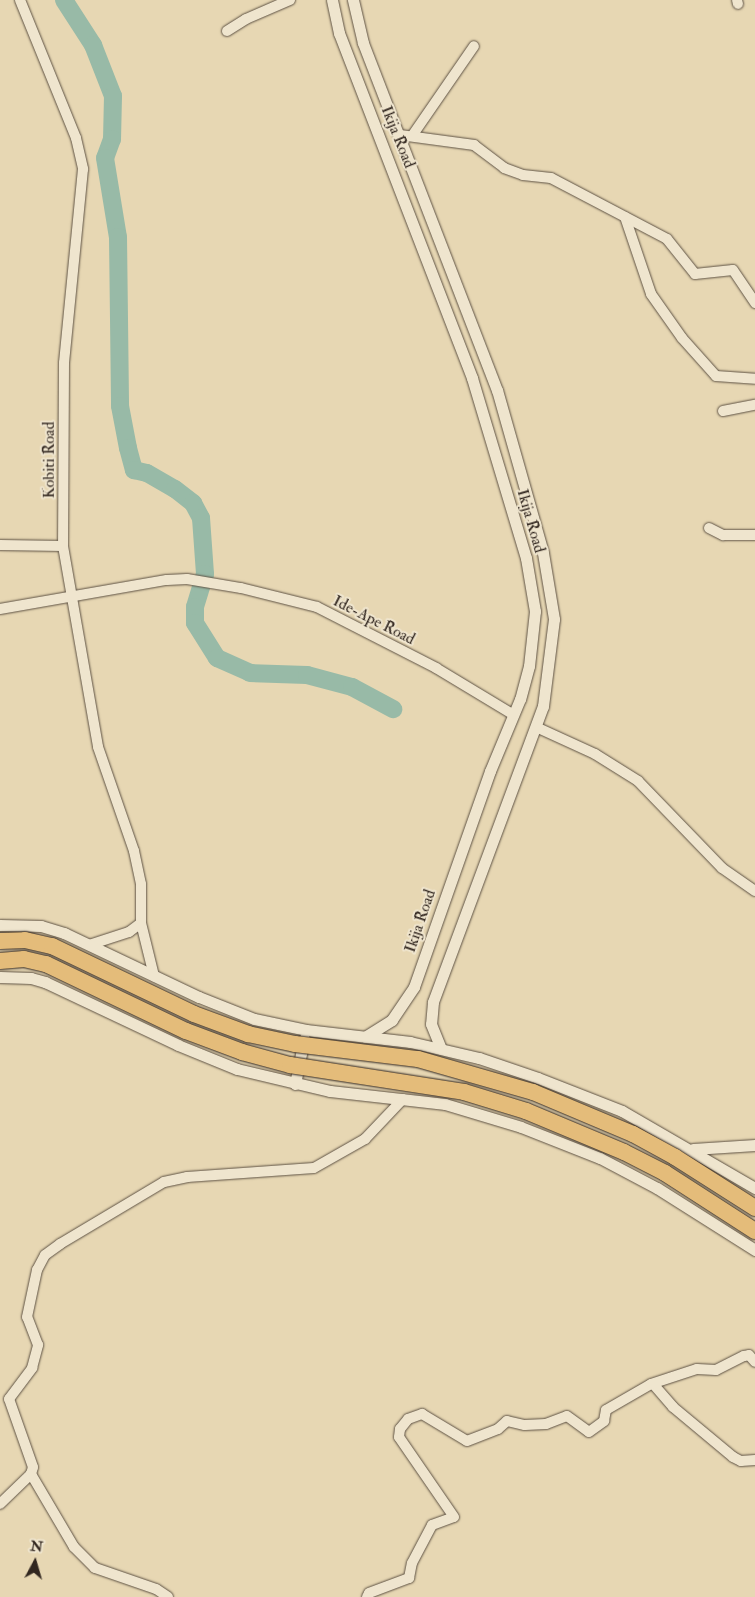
<!DOCTYPE html>
<style>
body{margin:0}
#map{position:relative;width:755px;height:1597px;overflow:hidden;background:#e7d7b3;font-family:"IM FELL Double Pica",serif}
div>[style]{position:absolute}
.river>*{height:18px;margin:-9px;padding:0 9px;transform-origin:9px;border-radius:9px;background:#98baa7}
.roads{filter:drop-shadow(0 0 1px #5e5244) drop-shadow(0 0 1px #5e5244)}
.minor>*{height:10px;margin:-5px;padding:0 5px;transform-origin:5px;border-radius:5px;background:#efe5ce}
.tertiary>*{height:11px;margin:-5.5px;padding:0 5.5px;transform-origin:5.5px;border-radius:5.5px;background:#efe5ce}
.bridges{filter:drop-shadow(0 0 1px #31261f) drop-shadow(0 0 1px #31261f)}
.trunk-bridge>*{height:16px;margin:-8px;padding:0 8px;transform-origin:8px;border-radius:8px;background:#e4bc7a}
span{translate:-50% -50%;white-space:nowrap;text-align:center;line-height:1.15;-webkit-text-stroke:4px #efe5ce;paint-order:stroke}
.street-label{font-size:16px;color:#31261f}
.north{position:absolute;left:10px;top:1537px;width:50px;height:50px;-webkit-text-stroke:4px #efe5ce;paint-order:stroke;rotate:6deg;font-size:14px;font-weight:700;line-height:20px;text-align:center;color:#31261f}
.north::after{content:'';display:block;margin:auto;width:18px;height:22px;background:#31261f;clip-path:polygon(50% 0,100% 100%,50% 72%,0 100%)}
</style>
<div id="map">
<div class="river">
<div style="left:64px;top:0;width:54px;rotate:57.2deg"></div>
<div style="left:93px;top:45px;width:55px;rotate:68.6deg"></div>
<div style="left:113px;top:96px;width:43px;rotate:91.3deg"></div>
<div style="left:112px;top:139px;width:20px;rotate:110deg"></div>
<div style="left:105px;top:158px;width:80px;rotate:80.7deg"></div>
<div style="left:118px;top:237px;width:169px;rotate:89.3deg"></div>
<div style="left:120px;top:406px;width:43px;rotate:79.2deg"></div>
<div style="left:128px;top:448px;width:23px;rotate:75deg"></div>
<div style="left:134px;top:470px;width:13px;rotate:13deg"></div>
<div style="left:147px;top:473px;width:32px;rotate:30deg"></div>
<div style="left:175px;top:489px;width:23px;rotate:38deg"></div>
<div style="left:193px;top:503px;width:17px;rotate:62deg"></div>
<div style="left:201px;top:518px;width:56px;rotate:85.9deg"></div>
<div style="left:205px;top:574px;width:34px;rotate:107deg"></div>
<div style="left:195px;top:607px;width:16px;rotate:90deg"></div>
<div style="left:195px;top:623px;width:41px;rotate:57.8deg"></div>
<div style="left:217px;top:658px;width:36px;rotate:24deg"></div>
<div style="left:250px;top:673px;width:57px;rotate:2deg"></div>
<div style="left:307px;top:675px;width:47px;rotate:14.9deg"></div>
<div style="left:352px;top:687px;width:47px;rotate:28.2deg"></div>
</div>
<div class="roads">
<div class="minor">
<div style="left:20px;top:0;width:149px;rotate:67.9deg"></div>
<div style="left:76px;top:138px;width:32px;rotate:77deg"></div>
<div style="left:83px;top:169px;width:195px;rotate:95.6deg"></div>
<div style="left:64px;top:363px;width:183px;rotate:90.3deg"></div>
<div style="left:63px;top:546px;width:204px;rotate:80.1deg"></div>
<div style="left:98px;top:747px;width:110px;rotate:70.9deg"></div>
<div style="left:134px;top:851px;width:34px;rotate:78deg"></div>
<div style="left:141px;top:884px;width:39px;rotate:90deg"></div>
<div style="left:141px;top:923px;width:55px;rotate:76.2deg"></div>
<div style="left:737px;top:0;width:4px;rotate:76deg"></div>
<div style="left:227px;top:31px;width:22px;rotate:-32deg"></div>
<div style="left:246px;top:19px;width:48px;rotate:-23.4deg"></div>
<div style="left:400px;top:135px;width:75px;rotate:7.7deg"></div>
<div style="left:474px;top:145px;width:38px;rotate:37deg"></div>
<div style="left:504px;top:168px;width:20px;rotate:20deg"></div>
<div style="left:523px;top:175px;width:28px;rotate:6deg"></div>
<div style="left:551px;top:178px;width:131px;rotate:27.7deg"></div>
<div style="left:667px;top:239px;width:45px;rotate:51.3deg"></div>
<div style="left:695px;top:274px;width:38px;rotate:-6deg"></div>
<div style="left:733px;top:270px;width:40px;rotate:56deg"></div>
<div style="left:412px;top:136px;width:109px;rotate:-55.4deg"></div>
<div style="left:625px;top:217px;width:81px;rotate:71.3deg"></div>
<div style="left:651px;top:294px;width:54px;rotate:54.8deg"></div>
<div style="left:682px;top:338px;width:51px;rotate:48.2deg"></div>
<div style="left:716px;top:376px;width:39px;rotate:4deg"></div>
<div style="left:723px;top:411px;width:33px;rotate:-11deg"></div>
<div style="left:709px;top:528px;width:16px;rotate:27deg"></div>
<div style="left:723px;top:535px;width:32px"></div>
<div style="left:0;top:545px;width:63px;rotate:0.9deg"></div>
<div style="left:0;top:609px;width:169px;rotate:-9.9deg"></div>
<div style="left:167px;top:580px;width:20px;rotate:-3deg"></div>
<div style="left:187px;top:579px;width:55px;rotate:9.5deg"></div>
<div style="left:241px;top:588px;width:78px;rotate:14deg"></div>
<div style="left:317px;top:607px;width:134px;rotate:27.1deg"></div>
<div style="left:436px;top:668px;width:91px;rotate:31.1deg"></div>
<div style="left:536px;top:727px;width:65px;rotate:24.6deg"></div>
<div style="left:595px;top:754px;width:51px;rotate:32.1deg"></div>
<div style="left:638px;top:781px;width:121px;rotate:46deg"></div>
<div style="left:722px;top:868px;width:40px;rotate:34.9deg"></div>
<div style="left:89px;top:945px;width:42px;rotate:-18deg"></div>
<div style="left:129px;top:932px;width:15px;rotate:-37deg"></div>
<div style="left:654px;top:1385px;width:29px;rotate:49deg"></div>
<div style="left:673px;top:1407px;width:78px;rotate:39.8deg"></div>
<div style="left:733px;top:1457px;width:9px;rotate:27deg"></div>
<div style="left:741px;top:1461px;width:14px;rotate:-4deg"></div>
<div style="left:0;top:1504px;width:43px;rotate:-44.1deg"></div>
<div style="left:168px;top:1597px;width:14px;rotate:-146deg"></div>
<div style="left:156px;top:1589px;width:65px;rotate:-161deg"></div>
<div style="left:95px;top:1568px;width:30px;rotate:-135deg"></div>
<div style="left:74px;top:1547px;width:85px;rotate:-120.5deg"></div>
<div style="left:31px;top:1474px;width:7px;rotate:-74deg"></div>
<div style="left:33px;top:1467px;width:72px;rotate:-109.4deg"></div>
<div style="left:9px;top:1399px;width:39px;rotate:-53deg"></div>
<div style="left:32px;top:1368px;width:24px;rotate:-75deg"></div>
<div style="left:38px;top:1345px;width:30px;rotate:-111deg"></div>
<div style="left:27px;top:1317px;width:48px;rotate:-78deg"></div>
<div style="left:37px;top:1270px;width:17px;rotate:-62deg"></div>
<div style="left:45px;top:1255px;width:19px;rotate:-36deg"></div>
<div style="left:60px;top:1244px;width:121px;rotate:-30.8deg"></div>
<div style="left:164px;top:1182px;width:24px;rotate:-12deg"></div>
<div style="left:187px;top:1177px;width:127px;rotate:-4.1deg"></div>
<div style="left:314px;top:1168px;width:59px;rotate:-29.6deg"></div>
<div style="left:365px;top:1139px;width:55px;rotate:-46.5deg"></div>
<div style="left:367px;top:1597px;width:4px;rotate:-63deg"></div>
<div style="left:369px;top:1593px;width:43px;rotate:-20.6deg"></div>
<div style="left:409px;top:1578px;width:15px;rotate:-79deg"></div>
<div style="left:412px;top:1563px;width:43px;rotate:-62.2deg"></div>
<div style="left:432px;top:1525px;width:23px;rotate:-20deg"></div>
<div style="left:454px;top:1517px;width:97px;rotate:-124.5deg"></div>
<div style="left:399px;top:1437px;width:8px;rotate:-83deg"></div>
<div style="left:400px;top:1429px;width:13px;rotate:-51deg"></div>
<div style="left:408px;top:1419px;width:15px;rotate:-20deg"></div>
<div style="left:422px;top:1414px;width:52px;rotate:31deg"></div>
<div style="left:467px;top:1441px;width:33px;rotate:-21deg"></div>
<div style="left:498px;top:1429px;width:12px;rotate:-42deg"></div>
<div style="left:507px;top:1421px;width:18px;rotate:13deg"></div>
<div style="left:525px;top:1425px;width:21px;rotate:-3deg"></div>
<div style="left:546px;top:1424px;width:22px;rotate:-21deg"></div>
<div style="left:567px;top:1416px;width:27px;rotate:36deg"></div>
<div style="left:589px;top:1432px;width:19px;rotate:-36deg"></div>
<div style="left:604px;top:1421px;width:11px;rotate:-80deg"></div>
<div style="left:606px;top:1410px;width:52px;rotate:-30deg"></div>
<div style="left:651px;top:1384px;width:48px;rotate:-18.1deg"></div>
<div style="left:697px;top:1369px;width:19px;rotate:3deg"></div>
<div style="left:716px;top:1370px;width:31px;rotate:-27deg"></div>
<div style="left:744px;top:1356px;width:5px;rotate:-11deg"></div>
<div style="left:749px;top:1355px;width:9px;rotate:49deg"></div>
</div>
<div class="tertiary">
<div style="left:332px;top:0;width:34px;rotate:78deg"></div>
<div style="left:339px;top:33px;width:370px;rotate:68.9deg"></div>
<div style="left:472px;top:378px;width:188px;rotate:73.3deg"></div>
<div style="left:526px;top:558px;width:54px;rotate:80.4deg"></div>
<div style="left:535px;top:611px;width:55px;rotate:96.2deg"></div>
<div style="left:529px;top:666px;width:34px;rotate:105deg"></div>
<div style="left:520px;top:699px;width:78px;rotate:112.6deg"></div>
<div style="left:490px;top:771px;width:229px;rotate:109.4deg"></div>
<div style="left:414px;top:987px;width:40px;rotate:124deg"></div>
<div style="left:392px;top:1020px;width:32px;rotate:148deg"></div>
<div style="left:353px;top:0;width:44px;rotate:76.9deg"></div>
<div style="left:363px;top:43px;width:372px;rotate:68.9deg"></div>
<div style="left:497px;top:390px;width:169px;rotate:74.2deg"></div>
<div style="left:543px;top:553px;width:67px;rotate:80.5deg"></div>
<div style="left:554px;top:619px;width:88px;rotate:97.2deg"></div>
<div style="left:543px;top:706px;width:316px;rotate:110.4deg"></div>
<div style="left:433px;top:1002px;width:22px;rotate:95deg"></div>
<div style="left:431px;top:1024px;width:27px;rotate:68deg"></div>
<div style="left:0;top:925px;width:41px;rotate:1.4deg"></div>
<div style="left:41px;top:926px;width:24px;rotate:17deg"></div>
<div style="left:64px;top:933px;width:149px;rotate:25.4deg"></div>
<div style="left:199px;top:997px;width:59px;rotate:21.8deg"></div>
<div style="left:254px;top:1019px;width:53px;rotate:11.9deg"></div>
<div style="left:306px;top:1030px;width:105px;rotate:6.6deg"></div>
<div style="left:410px;top:1042px;width:71px;rotate:13.1deg"></div>
<div style="left:479px;top:1058px;width:62px;rotate:18.7deg"></div>
<div style="left:538px;top:1078px;width:90px;rotate:21.4deg"></div>
<div style="left:622px;top:1111px;width:154px;rotate:30.1deg"></div>
<div style="left:0;top:977px;width:31px;rotate:2deg"></div>
<div style="left:31px;top:978px;width:15px;rotate:16deg"></div>
<div style="left:45px;top:982px;width:147px;rotate:25.3deg"></div>
<div style="left:178px;top:1045px;width:64px;rotate:22.1deg"></div>
<div style="left:237px;top:1069px;width:96px;rotate:13.3deg"></div>
<div style="left:330px;top:1091px;width:116px;rotate:6.4deg"></div>
<div style="left:445px;top:1104px;width:79px;rotate:16.8deg"></div>
<div style="left:521px;top:1127px;width:85px;rotate:21.4deg"></div>
<div style="left:600px;top:1158px;width:64px;rotate:27.8deg"></div>
<div style="left:657px;top:1188px;width:116px;rotate:32.3deg"></div>
<div style="left:295px;top:1084px;width:46px;rotate:-78.7deg"></div>
<div style="left:693px;top:1149px;width:62px;rotate:-3.7deg"></div>
</div>
</div>
<div class="bridges">
<div class="trunk-bridge">
<div style="left:0;top:941px;width:25px;rotate:-2deg"></div>
<div style="left:25px;top:940px;width:28px;rotate:13deg"></div>
<div style="left:52px;top:946px;width:157px;rotate:25.6deg"></div>
<div style="left:194px;top:1014px;width:58px;rotate:20.3deg"></div>
<div style="left:248px;top:1034px;width:48px;rotate:12deg"></div>
<div style="left:295px;top:1044px;width:124px;rotate:7deg"></div>
<div style="left:418px;top:1059px;width:120px;rotate:16deg"></div>
<div style="left:533px;top:1092px;width:108px;rotate:22.8deg"></div>
<div style="left:633px;top:1134px;width:48px;rotate:28.7deg"></div>
<div style="left:675px;top:1157px;width:95px;rotate:32.5deg"></div>
<div style="left:0;top:961px;width:24px;rotate:-5deg"></div>
<div style="left:24px;top:959px;width:23px;rotate:13deg"></div>
<div style="left:46px;top:964px;width:155px;rotate:25.6deg"></div>
<div style="left:186px;top:1031px;width:60px;rotate:20.6deg"></div>
<div style="left:242px;top:1052px;width:50px;rotate:15.2deg"></div>
<div style="left:290px;top:1065px;width:176px;rotate:8.8deg"></div>
<div style="left:464px;top:1092px;width:65px;rotate:17deg"></div>
<div style="left:526px;top:1111px;width:106px;rotate:22.7deg"></div>
<div style="left:624px;top:1152px;width:46px;rotate:27.1deg"></div>
<div style="left:665px;top:1173px;width:107px;rotate:32.8deg"></div>
</div>
</div>
<div class="street-label">
<span style="left:398px;top:137px;rotate:68deg">Ikija Road</span>
<span style="left:49px;top:460px;rotate:-90deg">Kobiti Road</span>
<span style="left:531px;top:521px;rotate:74deg">Ikija Road</span>
<span style="left:374px;top:620px;rotate:27deg">Ide-Ape Road</span>
<span style="left:420px;top:921px;rotate:-71deg">Ikija Road</span>
</div>
<div class="north">N</div>
</div>
